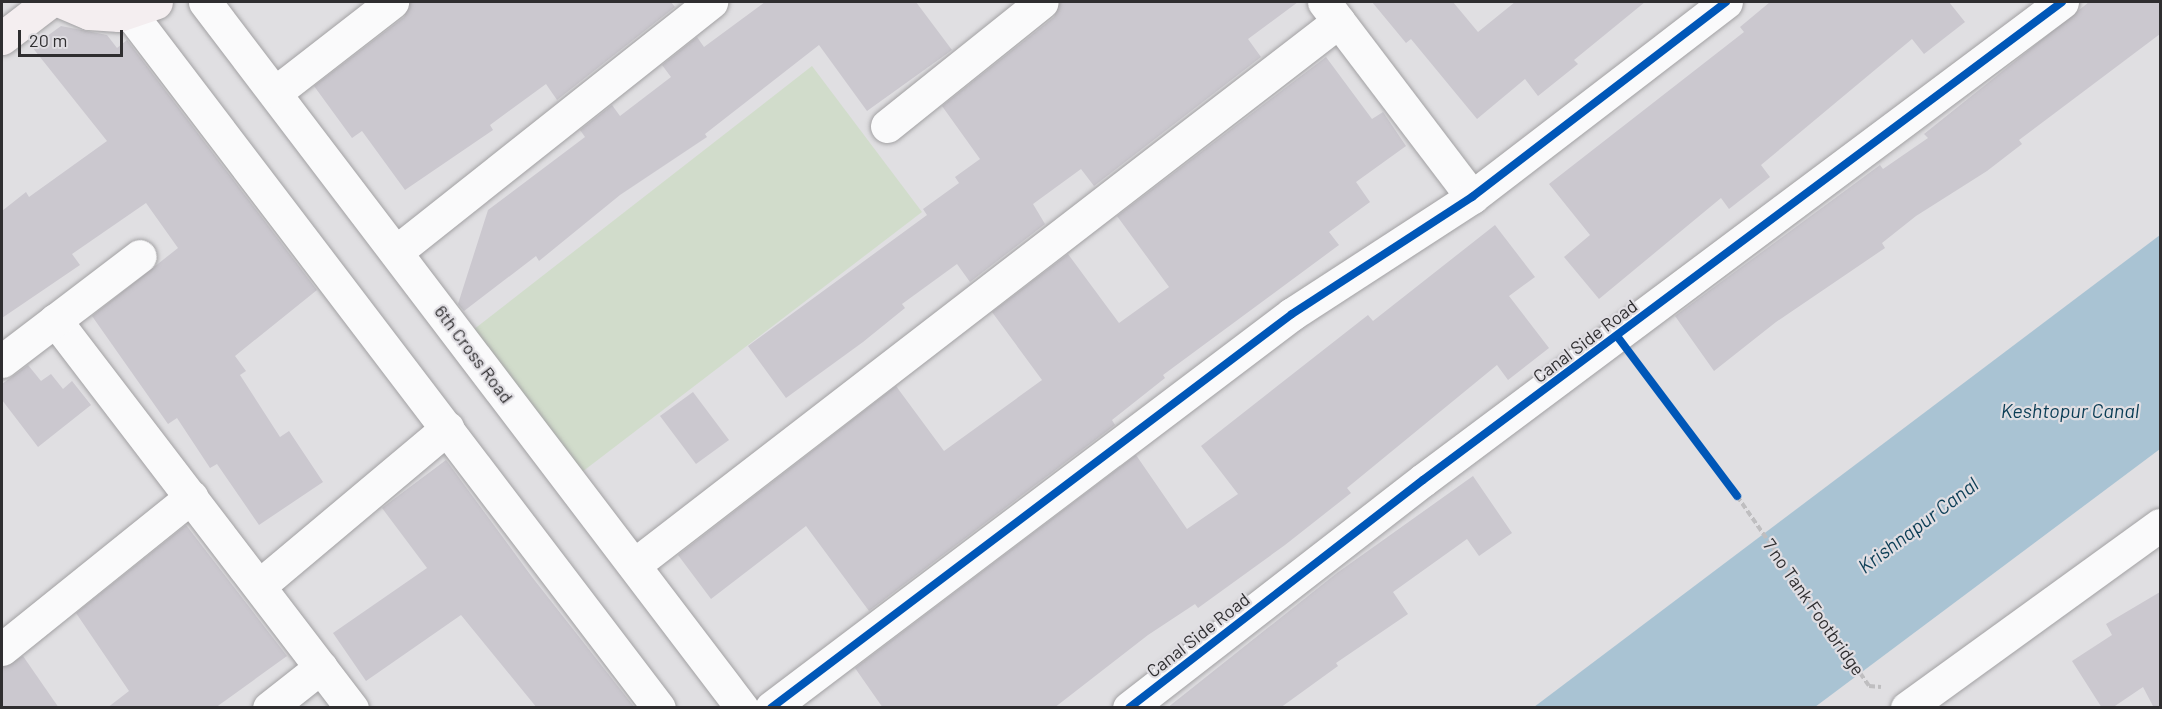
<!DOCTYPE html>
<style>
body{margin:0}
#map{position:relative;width:2162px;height:709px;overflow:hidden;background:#e0dfe2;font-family:Barlow,sans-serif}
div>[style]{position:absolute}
.green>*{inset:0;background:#d1dccb}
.water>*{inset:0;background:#a9c3d3}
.building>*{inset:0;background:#cbc8cf}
.path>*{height:4px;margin-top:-2px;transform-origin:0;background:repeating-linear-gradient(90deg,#bfbec0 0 6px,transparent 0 9px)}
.roads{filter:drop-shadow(0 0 2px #a2a1a3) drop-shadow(0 0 2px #a2a1a3)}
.minor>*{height:33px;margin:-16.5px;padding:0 16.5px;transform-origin:16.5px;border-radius:16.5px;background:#fafafb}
.major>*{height:33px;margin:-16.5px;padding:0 16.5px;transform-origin:16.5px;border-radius:16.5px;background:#f4eef0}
.cycleway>*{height:8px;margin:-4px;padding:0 4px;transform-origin:4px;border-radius:4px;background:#0057b8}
span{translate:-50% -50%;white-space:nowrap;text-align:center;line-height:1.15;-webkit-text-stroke:4.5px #e0dee3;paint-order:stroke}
.street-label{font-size:18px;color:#2f2e30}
.water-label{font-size:20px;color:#0b3d55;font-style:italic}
.frame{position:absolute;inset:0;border:3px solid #2f2e30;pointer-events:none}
.scale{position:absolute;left:18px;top:30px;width:105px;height:27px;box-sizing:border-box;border:3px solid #2f2e30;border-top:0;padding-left:8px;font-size:18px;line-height:21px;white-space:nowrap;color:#2f2e30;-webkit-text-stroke:4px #e0dee3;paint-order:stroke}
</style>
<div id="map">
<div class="green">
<div style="clip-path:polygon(812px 66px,922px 212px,582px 472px,473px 330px)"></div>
</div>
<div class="water">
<div style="clip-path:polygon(2160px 235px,2160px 449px,1815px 707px,1534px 707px)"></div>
</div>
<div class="building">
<div style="clip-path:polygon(410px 2px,671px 2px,675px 7px,557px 100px,546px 84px,490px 125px,493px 130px,405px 190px,362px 131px,352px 138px,314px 86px,404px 17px)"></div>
<div style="clip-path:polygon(765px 2px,916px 2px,952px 50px,867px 111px,819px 45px,705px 134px,707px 137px,620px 195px,539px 261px,536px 256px,464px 311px,458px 304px,488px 210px,585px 137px,580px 130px,612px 105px,620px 116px,671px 77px,662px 65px,697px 37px,704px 47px)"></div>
<div style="clip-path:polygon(1060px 2px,1298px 2px,1248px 39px,1261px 57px,1094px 186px,1081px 169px,1033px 204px,1045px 224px,970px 282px,957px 264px,902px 304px,905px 308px,863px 342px,786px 398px,748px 346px,927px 215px,923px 209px,959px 183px,955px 177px,980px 159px,942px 106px,1054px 17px)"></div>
<div style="clip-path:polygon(1372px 2px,1453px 2px,1478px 32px,1515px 2px,1645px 2px,1574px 60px,1578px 64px,1538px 96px,1525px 79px,1477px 119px,1411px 39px,1406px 43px)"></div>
<div style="clip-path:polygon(1770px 2px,1949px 2px,1965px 22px,1924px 54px,1912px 39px,1761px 165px,1770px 177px,1729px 209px,1721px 198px,1599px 299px,1564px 257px,1590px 235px,1549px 184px,1744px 32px,1740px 27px)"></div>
<div style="clip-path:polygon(2089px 2px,2160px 2px,2160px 34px,2019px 140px,2022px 144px,1987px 171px,1916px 216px,1882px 243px,1885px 248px,1776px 322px,1714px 371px,1675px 316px,1880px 165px,1883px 169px,1928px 138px,1924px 134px)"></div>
<div style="clip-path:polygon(61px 26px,107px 35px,117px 48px,127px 40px,317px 290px,235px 356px,246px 371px,240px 375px,280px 437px,289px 431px,323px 482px,259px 525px,217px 464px,210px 468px,177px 418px,168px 424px,92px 316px,178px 248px,146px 203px,72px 254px,80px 265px,2px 318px,2px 211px,26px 192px,29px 197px,107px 141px,32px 47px)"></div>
<div style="clip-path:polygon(1326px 57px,1372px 119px,1383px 112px,1406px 146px,1356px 182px,1370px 202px,1329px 232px,1339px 245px,1163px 375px,1165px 378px,1112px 420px,1115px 425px,869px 611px,806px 526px,711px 599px,678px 555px,896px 386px,944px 451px,1042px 380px,992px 312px,1068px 254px,1119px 323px,1169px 287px,1117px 216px)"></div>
<div style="clip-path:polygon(1495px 225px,1535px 277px,1509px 296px,1549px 348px,1508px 380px,1497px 365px,1347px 488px,1351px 493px,1285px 545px,1198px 608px,1195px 604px,1148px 635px,1054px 708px,883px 708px,855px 668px,1136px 455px,1187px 529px,1238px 494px,1201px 446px,1368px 315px,1373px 321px)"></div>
<div style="clip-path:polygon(28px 365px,41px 381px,51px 374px,63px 389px,72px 381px,91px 405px,38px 447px,2px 400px,2px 384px)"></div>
<div style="clip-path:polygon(693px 392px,729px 440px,696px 464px,660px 416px)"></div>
<div style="clip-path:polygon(446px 460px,532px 577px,635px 708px,537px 708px,461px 615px,366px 681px,333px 633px,427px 568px,382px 508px)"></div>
<div style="clip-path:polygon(1473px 476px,1512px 533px,1479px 556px,1467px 539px,1393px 592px,1408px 614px,1336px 663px,1338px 666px,1280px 708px,1167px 708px,1337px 573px)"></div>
<div style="clip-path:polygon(186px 525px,287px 656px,215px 708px,107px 708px,129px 691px,76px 613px)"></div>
<div style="clip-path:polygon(2160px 592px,2160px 708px,2154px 708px,2143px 687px,2112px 708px,2102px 708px,2072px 661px,2112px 635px,2106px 624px)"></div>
<div style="clip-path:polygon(23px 656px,59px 708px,2px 708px,2px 667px)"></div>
</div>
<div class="path">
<div style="left:1737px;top:496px;width:231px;rotate:55.2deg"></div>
<div style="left:1869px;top:686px;width:12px;rotate:5deg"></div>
</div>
<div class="roads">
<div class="minor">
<div style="left:205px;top:2px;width:887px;rotate:52.74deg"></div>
<div style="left:1324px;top:2px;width:245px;rotate:52.8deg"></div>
<div style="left:130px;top:13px;width:873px;rotate:52.72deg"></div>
<div style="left:276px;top:92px;width:147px;rotate:-37.8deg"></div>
<div style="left:887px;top:126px;width:198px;rotate:-38.7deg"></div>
<div style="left:397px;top:251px;width:401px;rotate:-38.4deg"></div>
<div style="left:55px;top:320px;width:489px;rotate:52.6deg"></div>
<div style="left:2px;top:361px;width:173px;rotate:-37.3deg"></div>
<div style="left:634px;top:565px;width:890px;rotate:-37.65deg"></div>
<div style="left:259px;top:586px;width:246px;rotate:-40deg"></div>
<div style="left:2px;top:649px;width:243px;rotate:-38.8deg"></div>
<div style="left:269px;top:708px;width:66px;rotate:-38.3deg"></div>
<div style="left:771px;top:708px;width:653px;rotate:-37.1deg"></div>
<div style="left:1292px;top:314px;width:215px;rotate:-33deg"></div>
<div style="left:1472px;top:197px;width:320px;rotate:-37.5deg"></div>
<div style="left:1129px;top:708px;width:372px;rotate:-37.8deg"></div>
<div style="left:1423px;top:480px;width:798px;rotate:-36.8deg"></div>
<div style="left:1907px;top:708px;width:312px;rotate:-35.9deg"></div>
</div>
<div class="major">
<div style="left:63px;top:2px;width:28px;rotate:23deg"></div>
<div style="left:89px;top:13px;width:30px;rotate:4deg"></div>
<div style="left:119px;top:15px;width:39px;rotate:-19deg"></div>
<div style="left:2px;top:38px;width:59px;rotate:-37.5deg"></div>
</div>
</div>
<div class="cycleway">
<div style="left:1617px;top:336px;width:200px;rotate:53.1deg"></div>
<div style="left:771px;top:708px;width:653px;rotate:-37.1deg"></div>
<div style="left:1292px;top:314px;width:215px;rotate:-33deg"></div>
<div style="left:1472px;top:197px;width:320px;rotate:-37.5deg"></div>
<div style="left:1129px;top:708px;width:372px;rotate:-37.8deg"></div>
<div style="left:1423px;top:480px;width:798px;rotate:-36.8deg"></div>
</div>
<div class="street-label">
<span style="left:1585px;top:341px;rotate:-37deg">Canal Side Road</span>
<span style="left:474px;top:354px;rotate:53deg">6th Cross Road</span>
<span style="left:1814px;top:607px;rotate:55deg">7 no Tank Footbridge</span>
<span style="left:1198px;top:635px;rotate:-38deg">Canal Side Road</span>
</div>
<div class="water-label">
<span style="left:2070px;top:410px">Keshtopur Canal</span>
<span style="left:1918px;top:525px;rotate:-37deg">Krishnapur Canal</span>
</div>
<div class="frame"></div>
<div class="scale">20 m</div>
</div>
